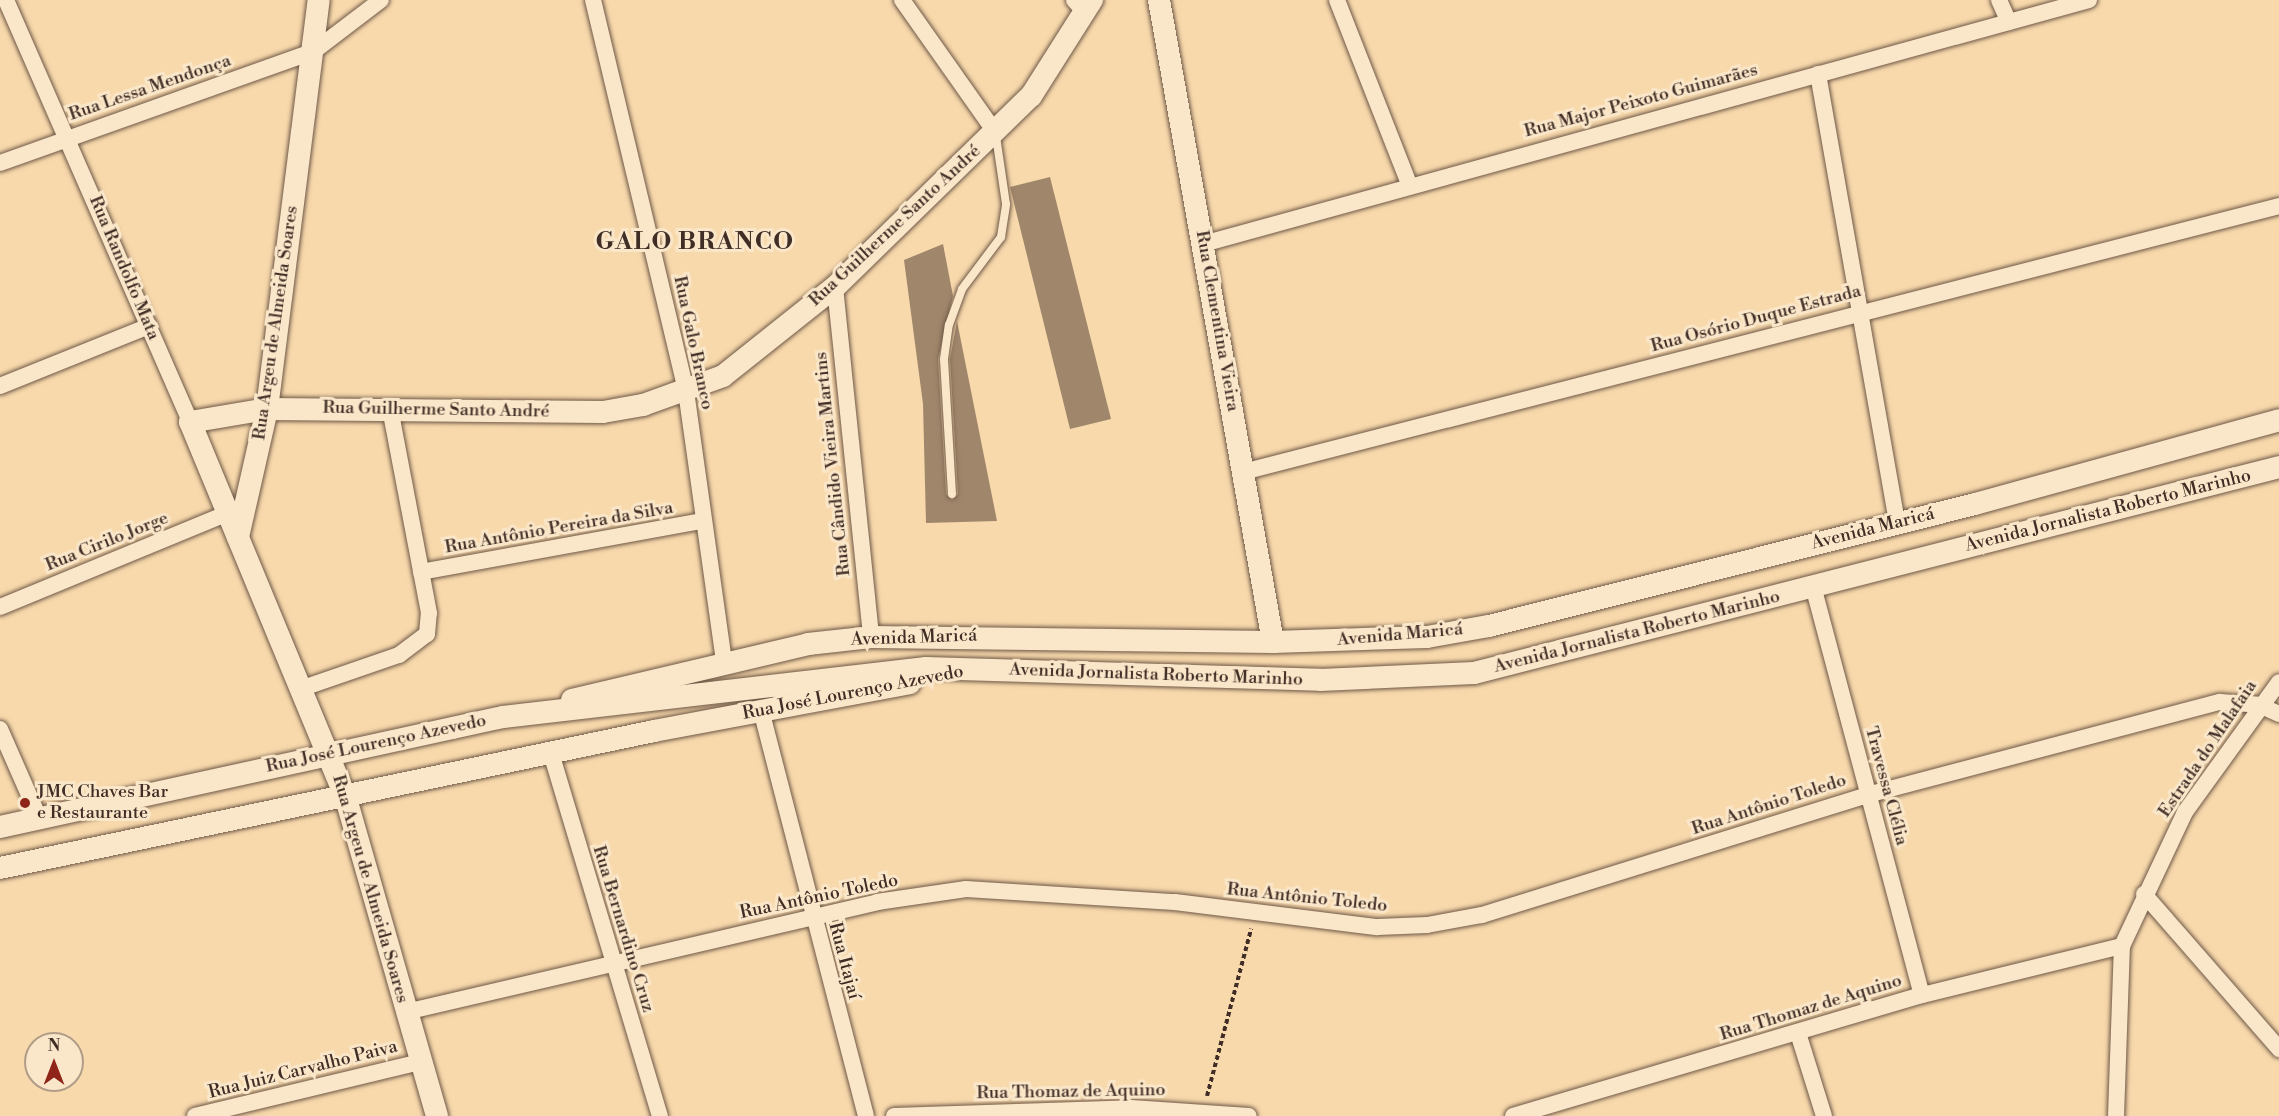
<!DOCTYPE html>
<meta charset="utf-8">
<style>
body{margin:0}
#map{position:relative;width:2279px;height:1116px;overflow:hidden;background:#f8d9ac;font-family:"Libre Bodoni",serif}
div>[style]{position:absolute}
.building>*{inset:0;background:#a0866b}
.path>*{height:4px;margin-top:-2px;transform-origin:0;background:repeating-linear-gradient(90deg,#402d25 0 4.5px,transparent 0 7.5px)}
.roads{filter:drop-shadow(0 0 2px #6e5847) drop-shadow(0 0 2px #6e5847)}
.lane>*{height:8px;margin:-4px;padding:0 4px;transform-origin:4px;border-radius:4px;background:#fae6c9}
.street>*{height:16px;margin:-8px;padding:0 8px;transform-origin:8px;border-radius:8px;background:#fae6c9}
.secondary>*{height:22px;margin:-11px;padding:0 11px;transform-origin:11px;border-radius:11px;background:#fae6c9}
.dots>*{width:16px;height:16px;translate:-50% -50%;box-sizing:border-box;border:3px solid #fae6c9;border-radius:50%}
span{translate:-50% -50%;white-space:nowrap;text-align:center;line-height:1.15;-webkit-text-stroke:6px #fae6c9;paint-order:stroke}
.street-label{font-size:18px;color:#402d25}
.poi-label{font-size:18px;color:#402d25}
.left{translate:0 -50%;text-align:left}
.district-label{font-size:24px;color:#402d25;font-weight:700;letter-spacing:1.5px}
.north{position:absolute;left:24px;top:1032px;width:60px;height:60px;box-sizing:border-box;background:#fae6c9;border:2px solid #b09c87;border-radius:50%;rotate:0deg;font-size:16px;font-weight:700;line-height:24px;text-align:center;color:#402d25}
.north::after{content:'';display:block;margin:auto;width:21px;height:27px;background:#8f2418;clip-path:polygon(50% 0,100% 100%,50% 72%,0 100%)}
</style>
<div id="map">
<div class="building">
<div style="clip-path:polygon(1050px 177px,1111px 419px,1070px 429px,1010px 187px)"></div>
<div style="clip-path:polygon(943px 244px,953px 296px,938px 359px,946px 494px,952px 500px,958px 494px,950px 359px,957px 321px,997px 521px,926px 523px,923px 404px,904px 260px)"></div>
</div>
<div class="path">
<div style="left:1207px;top:1096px;width:173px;rotate:-75.2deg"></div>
</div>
<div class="roads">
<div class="lane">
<div style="left:952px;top:494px;width:135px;rotate:-93.4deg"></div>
<div style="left:944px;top:359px;width:34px;rotate:-82deg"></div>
<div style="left:949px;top:325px;width:38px;rotate:-70deg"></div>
<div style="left:962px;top:289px;width:65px;rotate:-53.1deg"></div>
<div style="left:1001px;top:237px;width:33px;rotate:-81deg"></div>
<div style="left:1006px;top:204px;width:69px;rotate:-98.4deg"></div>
</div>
<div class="street">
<div style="left:6px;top:0;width:460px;rotate:66.4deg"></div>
<div style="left:593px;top:0;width:402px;rotate:76.6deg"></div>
<div style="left:686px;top:391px;width:275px;rotate:82deg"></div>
<div style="left:902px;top:0;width:161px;rotate:54.8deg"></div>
<div style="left:1074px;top:0;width:15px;rotate:48deg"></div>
<div style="left:1337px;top:0;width:198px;rotate:68.6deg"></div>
<div style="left:1999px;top:0;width:24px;rotate:66deg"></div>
<div style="left:1818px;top:74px;width:456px;rotate:80deg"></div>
<div style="left:0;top:163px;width:333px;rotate:-19.6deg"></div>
<div style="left:314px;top:51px;width:84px;rotate:-37.3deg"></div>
<div style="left:1203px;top:244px;width:919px;rotate:-15.4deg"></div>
<div style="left:835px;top:287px;width:352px;rotate:84.1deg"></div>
<div style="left:0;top:386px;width:161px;rotate:-21.9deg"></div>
<div style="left:1243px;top:472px;width:1070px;rotate:-14.4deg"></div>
<div style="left:421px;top:572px;width:287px;rotate:-10.3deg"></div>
<div style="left:1813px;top:586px;width:423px;rotate:75.1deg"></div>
<div style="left:0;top:607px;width:247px;rotate:-22.4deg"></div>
<div style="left:303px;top:688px;width:102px;rotate:-19deg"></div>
<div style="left:399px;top:655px;width:35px;rotate:-37deg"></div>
<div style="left:427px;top:634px;width:21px;rotate:-85deg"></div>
<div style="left:429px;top:613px;width:209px;rotate:-100.8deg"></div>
<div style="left:761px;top:710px;width:419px;rotate:75.5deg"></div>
<div style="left:0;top:729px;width:97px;rotate:66.3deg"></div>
<div style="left:551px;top:753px;width:379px;rotate:73.3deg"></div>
<div style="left:2144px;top:894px;width:206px;rotate:48.9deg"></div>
<div style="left:406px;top:1012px;width:484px;rotate:-13.1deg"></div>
<div style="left:877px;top:902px;width:90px;rotate:-8.3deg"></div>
<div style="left:966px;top:889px;width:209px;rotate:3.6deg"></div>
<div style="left:1175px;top:902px;width:204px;rotate:7.1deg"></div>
<div style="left:1377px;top:927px;width:50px;rotate:-2.3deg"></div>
<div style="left:1427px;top:925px;width:56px;rotate:-10.3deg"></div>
<div style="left:1482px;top:915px;width:403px;rotate:-17.3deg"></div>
<div style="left:1867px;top:795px;width:365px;rotate:-14.8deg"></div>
<div style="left:2220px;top:702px;width:39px;rotate:4deg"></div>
<div style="left:2259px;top:705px;width:22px;rotate:24deg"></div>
<div style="left:1798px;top:1033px;width:87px;rotate:72.6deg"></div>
<div style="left:195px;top:1116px;width:231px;rotate:-13.5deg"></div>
<div style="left:894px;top:1116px;width:237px;rotate:-1.9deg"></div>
<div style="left:1131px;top:1108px;width:118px;rotate:3.9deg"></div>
<div style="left:1513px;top:1116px;width:427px;rotate:-16.5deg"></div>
<div style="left:1922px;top:995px;width:206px;rotate:-13.8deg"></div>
<div style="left:2116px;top:1116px;width:170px;rotate:-88deg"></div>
<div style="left:2122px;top:946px;width:148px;rotate:-64.8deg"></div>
<div style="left:2185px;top:812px;width:160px;rotate:-54.1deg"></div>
</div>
<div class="secondary">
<div style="left:1159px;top:0;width:652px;rotate:79.93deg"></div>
<div style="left:238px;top:537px;width:131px;rotate:-77.2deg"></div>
<div style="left:267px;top:409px;width:412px;rotate:-82.8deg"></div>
<div style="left:572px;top:700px;width:243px;rotate:-13.3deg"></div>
<div style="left:808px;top:644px;width:63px;rotate:-6.3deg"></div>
<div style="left:871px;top:637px;width:402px;rotate:0.7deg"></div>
<div style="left:1273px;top:642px;width:154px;rotate:-1.9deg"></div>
<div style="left:1427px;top:637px;width:63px;rotate:-10.1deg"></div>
<div style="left:1489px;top:626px;width:501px;rotate:-14.09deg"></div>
<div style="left:1975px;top:504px;width:315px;rotate:-15.4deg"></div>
<div style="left:0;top:827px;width:515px;rotate:-12.34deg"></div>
<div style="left:503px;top:717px;width:426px;rotate:-6.6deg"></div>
<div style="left:926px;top:668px;width:394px;rotate:1.7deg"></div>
<div style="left:1320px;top:680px;width:154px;rotate:-2.6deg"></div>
<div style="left:1474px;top:673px;width:831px;rotate:-14.35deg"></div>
<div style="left:0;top:868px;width:668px;rotate:-11.83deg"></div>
<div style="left:654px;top:731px;width:260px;rotate:-10.6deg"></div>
<div style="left:437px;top:1116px;width:333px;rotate:-106deg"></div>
<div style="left:345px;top:796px;width:405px;rotate:-112.5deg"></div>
<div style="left:190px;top:422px;width:78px;rotate:-9.6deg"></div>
<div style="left:267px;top:409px;width:336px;rotate:0.5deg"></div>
<div style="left:603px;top:412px;width:41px;rotate:-9.9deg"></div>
<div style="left:643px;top:405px;width:85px;rotate:-19.9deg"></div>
<div style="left:723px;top:376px;width:143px;rotate:-38.5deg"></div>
<div style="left:835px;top:287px;width:274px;rotate:-44.3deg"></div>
<div style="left:1031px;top:96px;width:114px;rotate:-57.6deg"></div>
</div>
</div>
<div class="dots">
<div style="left:25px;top:803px;background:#8f2418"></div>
</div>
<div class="street-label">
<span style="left:150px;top:88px;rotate:-19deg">Rua Lessa Mendonça</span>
<span style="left:1641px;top:101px;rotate:-15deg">Rua Major Peixoto Guimarães</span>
<span style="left:895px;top:226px;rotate:-43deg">Rua Guilherme Santo André</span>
<span style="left:124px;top:268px;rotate:67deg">Rua Randolfo Mata</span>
<span style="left:1756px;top:319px;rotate:-15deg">Rua Osório Duque Estrada</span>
<span style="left:1217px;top:321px;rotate:80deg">Rua Clementina Vieira</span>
<span style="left:276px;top:323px;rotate:-82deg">Rua Argeu de Almeida Soares</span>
<span style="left:693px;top:343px;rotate:78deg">Rua Galo Branco</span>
<span style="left:436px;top:410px;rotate:1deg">Rua Guilherme Santo André</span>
<span style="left:833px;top:464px;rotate:-96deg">Rua Cândido Vieira Martins</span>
<span style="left:2108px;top:511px;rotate:-14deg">Avenida Jornalista Roberto Marinho</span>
<span style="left:559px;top:528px;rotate:-10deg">Rua Antônio Pereira da Silva</span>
<span style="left:1873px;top:529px;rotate:-14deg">Avenida Maricá</span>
<span style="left:107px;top:542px;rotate:-22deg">Rua Cirilo Jorge</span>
<span style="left:1637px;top:632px;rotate:-14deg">Avenida Jornalista Roberto Marinho</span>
<span style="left:1400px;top:635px;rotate:-5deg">Avenida Maricá</span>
<span style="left:914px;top:638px;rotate:-2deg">Avenida Maricá</span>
<span style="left:1156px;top:675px;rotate:2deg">Avenida Jornalista Roberto Marinho</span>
<span style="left:853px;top:693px;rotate:-11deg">Rua José Lourenço Azevedo</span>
<span style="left:376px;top:744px;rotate:-12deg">Rua José Lourenço Azevedo</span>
<span style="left:2208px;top:749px;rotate:-56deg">Estrada do Malafaia</span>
<span style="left:1886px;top:786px;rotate:75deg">Travessa Clélia</span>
<span style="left:1769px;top:805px;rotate:-18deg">Rua Antônio Toledo</span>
<span style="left:370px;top:889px;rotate:74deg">Rua Argeu de Almeida Soares</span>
<span style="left:819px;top:897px;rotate:-12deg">Rua Antônio Toledo</span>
<span style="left:1307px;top:898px;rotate:6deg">Rua Antônio Toledo</span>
<span style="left:623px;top:929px;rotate:73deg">Rua Bernardino Cruz</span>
<span style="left:844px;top:961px;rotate:75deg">Rua Itajaí</span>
<span style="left:1811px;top:1008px;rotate:-17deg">Rua Thomaz de Aquino</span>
<span style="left:303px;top:1070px;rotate:-14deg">Rua Juiz Carvalho Paiva</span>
<span style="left:1071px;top:1092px;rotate:-1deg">Rua Thomaz de Aquino</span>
</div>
<div class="poi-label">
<span class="left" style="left:37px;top:803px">JMC Chaves Bar<br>e Restaurante</span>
</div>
<div class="district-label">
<span style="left:695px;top:243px">GALO BRANCO</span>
</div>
<div class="north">N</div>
</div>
